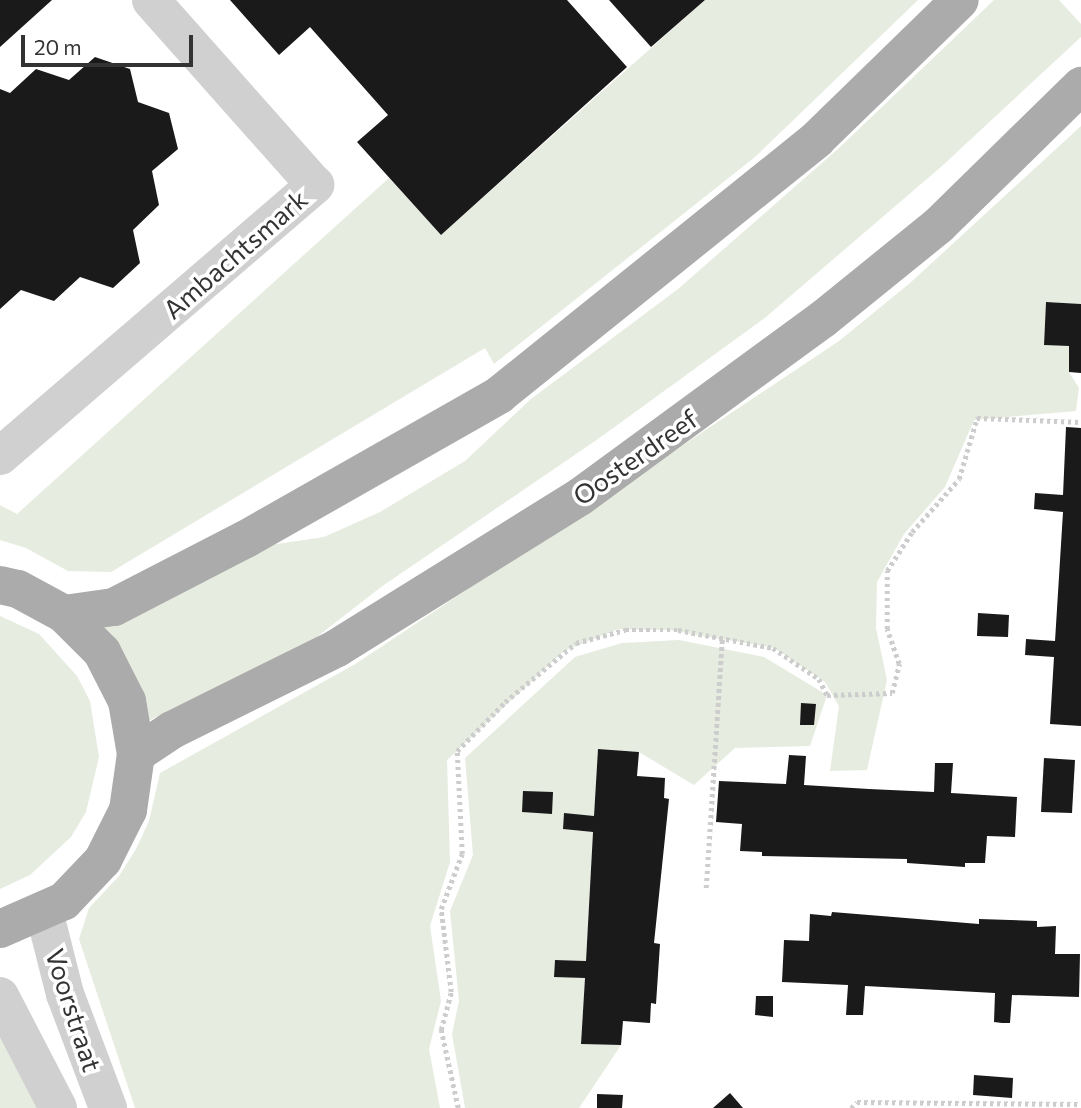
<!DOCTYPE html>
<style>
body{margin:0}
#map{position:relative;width:1081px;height:1108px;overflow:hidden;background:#fff;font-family:Commissioner,sans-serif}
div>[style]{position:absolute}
.green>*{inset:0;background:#e6ecdf}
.building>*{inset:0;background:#1a1a1a}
.path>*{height:4.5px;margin-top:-2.25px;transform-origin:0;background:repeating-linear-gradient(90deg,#cdcdcd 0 3.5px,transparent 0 7px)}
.minor>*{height:38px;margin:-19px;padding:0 19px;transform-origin:19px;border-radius:19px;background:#d0d0d0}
.major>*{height:38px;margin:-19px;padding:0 19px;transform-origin:19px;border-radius:19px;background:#ababab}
span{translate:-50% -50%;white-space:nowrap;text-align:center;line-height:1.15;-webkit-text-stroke:7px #fff;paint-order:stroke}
.street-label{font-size:26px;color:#333}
.scale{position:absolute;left:21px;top:35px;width:172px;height:32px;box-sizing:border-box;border:4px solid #333;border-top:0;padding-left:9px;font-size:21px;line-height:24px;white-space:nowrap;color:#333;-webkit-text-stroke:5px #fff;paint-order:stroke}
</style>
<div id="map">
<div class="green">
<div style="clip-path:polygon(705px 0,918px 0,755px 157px,494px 364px,485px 348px,111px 572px,68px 571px,26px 548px,0 540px,0 505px,17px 514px,389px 178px,441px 235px)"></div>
<div style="clip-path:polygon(994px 0,1059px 0,1081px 24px,1081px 37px,942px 166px,766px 317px,598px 439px,381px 587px,313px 640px,140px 725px,100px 630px,257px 547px,324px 537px,380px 512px,465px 461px,531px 399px,678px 289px,839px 148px)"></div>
<div style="clip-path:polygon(1081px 126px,1081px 304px,1046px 302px,1044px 345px,1069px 346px,1069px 372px,1079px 388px,1076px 411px,974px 420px,945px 487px,904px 534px,877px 582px,876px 628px,887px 680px,867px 770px,830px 771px,839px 706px,825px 682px,774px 648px,668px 630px,618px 629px,564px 651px,447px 760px,450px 862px,430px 926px,441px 1001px,429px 1049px,440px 1108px,135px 1108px,79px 939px,89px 908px,119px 876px,136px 849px,149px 821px,160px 773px,357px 663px,839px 341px,910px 283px)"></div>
<div style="clip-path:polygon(0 616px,39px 634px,77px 676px,90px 701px,99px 757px,86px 812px,71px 837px,30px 875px,0 889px)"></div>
<div style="clip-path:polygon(679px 640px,764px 657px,827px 695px,810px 746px,735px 748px,694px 785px,639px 752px,598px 749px,594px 816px,564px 814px,563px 829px,593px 832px,586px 961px,555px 960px,554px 976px,585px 978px,581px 1044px,621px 1045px,579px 1108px,465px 1108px,452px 1034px,459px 1001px,450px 911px,473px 855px,465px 758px,575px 657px,622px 643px)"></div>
<div style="clip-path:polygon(0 1018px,41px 1108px,0 1108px)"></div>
</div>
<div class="building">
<div style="clip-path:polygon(0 0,52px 0,0 47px)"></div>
<div style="clip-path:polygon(230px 0,567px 0,627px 67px,441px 235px,357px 142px,388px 115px,310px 27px,279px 55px)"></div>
<div style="clip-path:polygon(609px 0,705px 0,651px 47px)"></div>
<div style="clip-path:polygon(95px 57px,130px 69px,138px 102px,169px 113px,178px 149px,152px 171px,159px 205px,133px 230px,140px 263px,113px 288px,80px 277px,54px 301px,21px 290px,0 309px,0 89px,10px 93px,36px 69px,69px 80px)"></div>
<div style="clip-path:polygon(1046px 302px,1081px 304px,1081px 373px,1069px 372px,1069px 346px,1044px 345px)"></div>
<div style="clip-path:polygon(1066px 427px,1081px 428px,1081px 726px,1050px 724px,1054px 657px,1025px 655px,1026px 639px,1055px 641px,1063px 512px,1034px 509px,1035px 493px,1063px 495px)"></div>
<div style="clip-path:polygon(978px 613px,1009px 615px,1008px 637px,977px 636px)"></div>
<div style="clip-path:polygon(801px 703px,816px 704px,814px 725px,800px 725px)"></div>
<div style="clip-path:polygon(598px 749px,639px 752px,637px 776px,665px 778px,664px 798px,669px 799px,654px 943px,660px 944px,656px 1004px,651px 1003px,650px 1023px,623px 1021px,621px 1045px,581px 1044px,585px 978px,554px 977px,555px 960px,586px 961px,593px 832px,563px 829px,564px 813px,594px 816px)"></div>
<div style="clip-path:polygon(789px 755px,806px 756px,804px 785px,869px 789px,934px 792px,935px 763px,953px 763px,951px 793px,1017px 797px,1015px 837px,987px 836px,985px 863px,965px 863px,965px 867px,907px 863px,907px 859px,762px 856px,762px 852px,740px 851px,742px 824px,716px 822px,719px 781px,786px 784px)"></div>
<div style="clip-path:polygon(1044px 758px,1075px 760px,1072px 813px,1041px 812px)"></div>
<div style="clip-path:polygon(523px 791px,553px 792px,552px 814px,522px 812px)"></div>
<div style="clip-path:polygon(832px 912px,979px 924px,979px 919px,1037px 921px,1037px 927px,1056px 926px,1055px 954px,1080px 954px,1079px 997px,1012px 995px,1010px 1023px,1002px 1023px,994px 1022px,995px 993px,865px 986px,863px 1015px,846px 1015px,848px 985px,782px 982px,784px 940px,809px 941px,810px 914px,831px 916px)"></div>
<div style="clip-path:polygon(756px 996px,773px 996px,773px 1017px,755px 1015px)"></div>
<div style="clip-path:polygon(974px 1075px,1013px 1078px,1012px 1098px,973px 1095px)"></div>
<div style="clip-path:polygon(730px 1093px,743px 1108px,713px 1108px)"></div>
<div style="clip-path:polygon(597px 1094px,623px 1095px,622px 1108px,597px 1108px)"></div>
</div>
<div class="path">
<div style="left:706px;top:888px;width:250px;rotate:-86.3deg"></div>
<div style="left:458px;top:1108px;width:80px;rotate:-102.3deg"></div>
<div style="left:441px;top:1030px;width:39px;rotate:-75deg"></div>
<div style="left:451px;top:992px;width:84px;rotate:-96.9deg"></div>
<div style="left:441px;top:909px;width:59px;rotate:-69.1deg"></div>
<div style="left:462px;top:854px;width:103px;rotate:-92.8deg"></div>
<div style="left:457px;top:751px;width:69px;rotate:-45.6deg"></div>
<div style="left:505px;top:702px;width:92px;rotate:-39.7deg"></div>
<div style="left:576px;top:643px;width:51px;rotate:-14.9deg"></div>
<div style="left:625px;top:630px;width:53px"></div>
<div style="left:678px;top:630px;width:97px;rotate:10.7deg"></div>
<div style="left:773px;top:648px;width:55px;rotate:34deg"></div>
<div style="left:819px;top:679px;width:18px;rotate:63deg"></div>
<div style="left:827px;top:695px;width:65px;rotate:-1.8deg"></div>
<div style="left:892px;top:693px;width:30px;rotate:-76deg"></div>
<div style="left:899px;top:664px;width:37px;rotate:-109deg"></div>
<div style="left:887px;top:629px;width:58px;rotate:-90deg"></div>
<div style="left:887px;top:571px;width:46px;rotate:-57.3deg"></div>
<div style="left:912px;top:532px;width:71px;rotate:-48.4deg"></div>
<div style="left:959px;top:479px;width:64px;rotate:-73.6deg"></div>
<div style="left:977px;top:418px;width:104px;rotate:2.2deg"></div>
<div style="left:851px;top:1108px;width:8px;rotate:-45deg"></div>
<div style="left:857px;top:1102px;width:224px;rotate:0.5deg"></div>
</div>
<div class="minor">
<div style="left:0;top:456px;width:416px;rotate:-40.7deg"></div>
<div style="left:315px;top:185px;width:247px;rotate:-131.6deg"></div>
<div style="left:44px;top:911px;width:86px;rotate:75.8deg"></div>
<div style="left:65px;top:994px;width:122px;rotate:69.3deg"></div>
<div style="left:0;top:996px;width:126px;rotate:62.6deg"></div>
</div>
<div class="major">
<div style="left:0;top:585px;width:18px;rotate:13deg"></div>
<div style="left:18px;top:589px;width:52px;rotate:28.5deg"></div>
<div style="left:64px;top:614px;width:54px;rotate:45deg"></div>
<div style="left:102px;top:652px;width:55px;rotate:63deg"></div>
<div style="left:127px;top:701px;width:54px;rotate:80.4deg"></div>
<div style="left:136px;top:754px;width:57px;rotate:98.1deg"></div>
<div style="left:128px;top:810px;width:56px;rotate:116.6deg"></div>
<div style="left:103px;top:860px;width:57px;rotate:133.6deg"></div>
<div style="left:64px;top:901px;width:70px;rotate:156.4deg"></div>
<div style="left:64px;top:614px;width:50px;rotate:-8deg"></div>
<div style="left:114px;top:607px;width:148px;rotate:-27.3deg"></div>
<div style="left:246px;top:539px;width:291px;rotate:-29.6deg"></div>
<div style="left:499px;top:395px;width:408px;rotate:-38.8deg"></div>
<div style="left:817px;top:139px;width:199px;rotate:-44.2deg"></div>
<div style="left:136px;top:754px;width:43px;rotate:-33.7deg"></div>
<div style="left:172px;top:730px;width:184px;rotate:-26.4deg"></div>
<div style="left:337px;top:648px;width:287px;rotate:-31.9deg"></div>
<div style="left:581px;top:496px;width:300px;rotate:-36.2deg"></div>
<div style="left:823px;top:319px;width:149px;rotate:-39deg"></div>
<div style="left:939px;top:225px;width:199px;rotate:-44.4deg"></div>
</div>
<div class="street-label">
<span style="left:235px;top:254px;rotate:-41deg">Ambachtsmark</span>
<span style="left:635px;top:457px;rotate:-35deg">Oosterdreef</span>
<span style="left:74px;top:1010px;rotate:72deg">Voorstraat</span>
</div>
<div class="scale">20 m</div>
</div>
